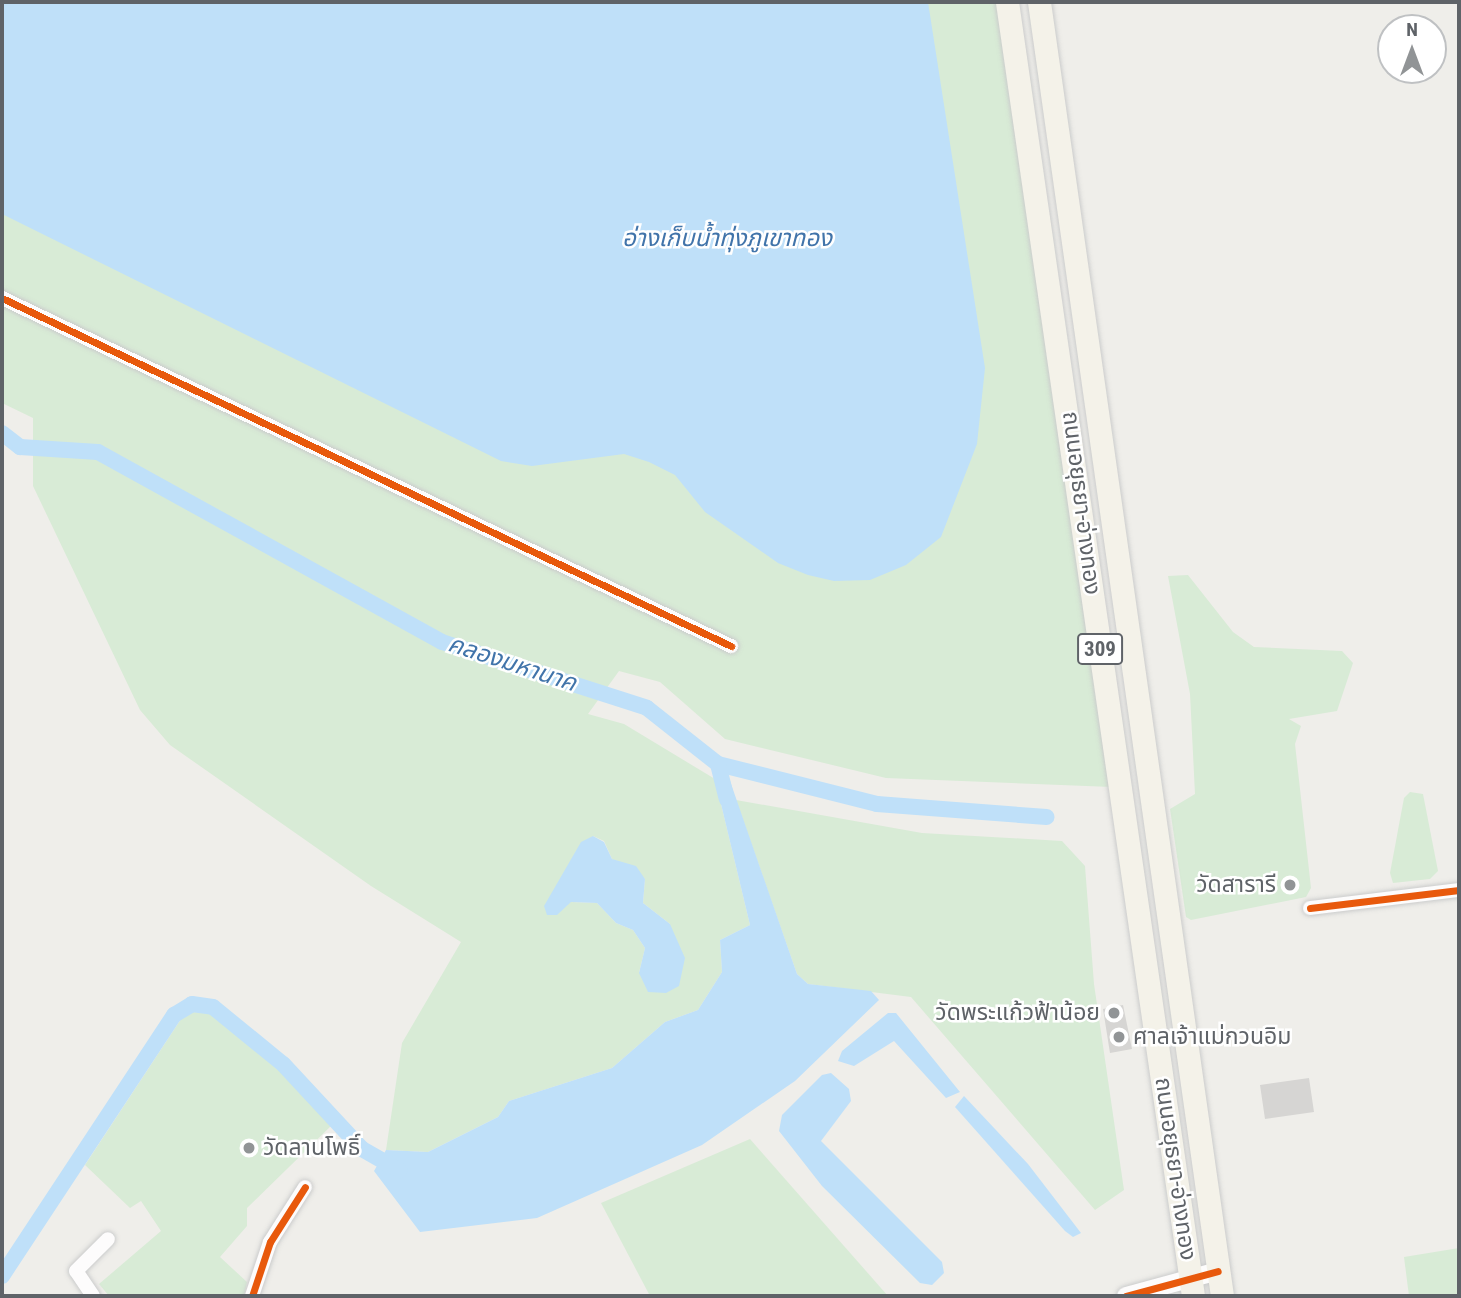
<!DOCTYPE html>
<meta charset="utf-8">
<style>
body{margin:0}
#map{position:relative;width:1461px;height:1298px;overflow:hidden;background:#efeeea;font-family:"Roboto Condensed","Noto Sans Thai",sans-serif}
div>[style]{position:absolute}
.green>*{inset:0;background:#d8ebd6}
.water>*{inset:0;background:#bfe0f9}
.canal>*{height:16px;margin:-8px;padding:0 8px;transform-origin:8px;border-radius:8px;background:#bfe0f9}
.building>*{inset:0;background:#d6d5d3}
.roads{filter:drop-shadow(0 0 2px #cbcccc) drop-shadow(0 0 2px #cbcccc)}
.minor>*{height:14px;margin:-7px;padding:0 7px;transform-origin:7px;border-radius:7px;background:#fdfcfc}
.tertiary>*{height:18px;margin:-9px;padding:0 9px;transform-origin:9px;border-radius:9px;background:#fdfcfc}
.primary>*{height:23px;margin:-11.5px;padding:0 11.5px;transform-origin:11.5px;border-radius:11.5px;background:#f4f2e9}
.cycleway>*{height:7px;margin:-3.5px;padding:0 3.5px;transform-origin:3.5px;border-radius:3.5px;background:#e8590c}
.dots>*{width:19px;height:19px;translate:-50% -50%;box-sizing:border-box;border:4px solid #fff;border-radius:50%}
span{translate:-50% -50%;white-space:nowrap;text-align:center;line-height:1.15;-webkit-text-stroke:5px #fff;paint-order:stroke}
.shield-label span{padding:2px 5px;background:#fff;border:2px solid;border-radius:5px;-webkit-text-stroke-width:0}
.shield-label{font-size:21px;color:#5f6368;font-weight:700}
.street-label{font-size:23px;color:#5f6368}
.poi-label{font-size:23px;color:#5f6368}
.right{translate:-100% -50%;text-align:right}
.left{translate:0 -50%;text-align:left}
.water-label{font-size:24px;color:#4174aa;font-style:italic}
.frame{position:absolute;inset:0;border:4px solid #5f6368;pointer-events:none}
.north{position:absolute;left:1377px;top:14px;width:70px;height:70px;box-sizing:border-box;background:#fff;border:2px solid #bfc1c3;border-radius:50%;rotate:0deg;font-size:19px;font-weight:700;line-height:28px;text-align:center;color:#5f6368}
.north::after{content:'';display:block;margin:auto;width:24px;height:32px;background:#919496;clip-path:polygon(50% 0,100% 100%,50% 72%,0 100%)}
</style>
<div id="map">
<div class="green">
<div style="clip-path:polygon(evenodd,2px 2px,997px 2px,1112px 787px,886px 778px,725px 739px,660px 682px,619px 671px,588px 714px,624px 724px,715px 779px,750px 925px,720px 940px,722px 972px,698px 1010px,665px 1022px,612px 1068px,509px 1101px,498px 1117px,428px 1152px,386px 1150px,402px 1043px,461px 942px,371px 886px,170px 745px,140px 710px,33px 486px,33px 418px,2px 403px,2px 2px,593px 836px,604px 841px,612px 859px,645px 879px,643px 903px,670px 924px,639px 973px,645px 948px,633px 930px,616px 923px,597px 903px,571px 902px,593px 836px)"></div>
<div style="clip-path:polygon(1188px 575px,1233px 632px,1254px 647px,1342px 651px,1353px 663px,1337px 711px,1289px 719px,1301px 726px,1295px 744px,1311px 888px,1306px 897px,1191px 920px,1186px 917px,1170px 809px,1195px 794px,1190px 694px,1168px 576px)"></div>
<div style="clip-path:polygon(1410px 792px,1423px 794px,1438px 871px,1430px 879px,1393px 883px,1390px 873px,1404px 798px)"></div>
<div style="clip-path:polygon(736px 800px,922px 833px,1062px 841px,1085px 866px,1094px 984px,1124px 1190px,1095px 1210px,911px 997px,808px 984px,797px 974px)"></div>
<div style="clip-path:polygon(193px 1012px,211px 1013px,274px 1063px,333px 1124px,247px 1208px,247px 1226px,220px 1257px,247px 1282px,244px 1296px,109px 1296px,99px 1284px,161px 1231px,141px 1201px,130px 1208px,85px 1165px,181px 1019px)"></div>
<div style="clip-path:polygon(750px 1139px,888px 1296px,650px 1296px,601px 1203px)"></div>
<div style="clip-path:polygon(1459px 1248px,1459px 1296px,1409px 1296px,1404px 1257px)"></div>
</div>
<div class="water">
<div style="clip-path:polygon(2px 2px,928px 2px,985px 368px,977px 444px,941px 537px,906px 565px,870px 580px,834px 581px,808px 575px,778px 563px,705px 512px,675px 475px,649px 462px,624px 454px,532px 466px,501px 461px,2px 214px)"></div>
<div style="clip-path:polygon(729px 778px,797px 974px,808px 984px,871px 991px,879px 1000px,795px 1081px,702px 1145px,537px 1218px,420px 1232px,374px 1171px,386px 1150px,428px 1152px,498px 1117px,509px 1101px,612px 1068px,665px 1022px,698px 1010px,722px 972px,720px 940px,750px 925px,715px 779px)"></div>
<div style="clip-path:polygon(593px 836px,604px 842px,612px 859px,636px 866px,645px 879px,643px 903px,670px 924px,685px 958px,679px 986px,666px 993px,648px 992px,639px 973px,645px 948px,633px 930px,616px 923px,597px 903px,571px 902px,557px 915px,547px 915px,544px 906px,581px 842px)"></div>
<div style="clip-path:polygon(888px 1013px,896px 1013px,960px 1092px,946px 1098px,894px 1041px,854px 1066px,838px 1061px,842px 1051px)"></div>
<div style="clip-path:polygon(831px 1073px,849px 1089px,851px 1101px,821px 1141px,942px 1262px,944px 1273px,932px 1285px,920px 1283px,822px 1186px,779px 1131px,782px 1115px,822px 1075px)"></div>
<div style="clip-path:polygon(964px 1096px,1028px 1164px,1081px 1233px,1073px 1237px,1065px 1231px,955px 1107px)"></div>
</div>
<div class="canal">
<div style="left:2px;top:433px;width:23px;rotate:38deg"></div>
<div style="left:20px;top:447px;width:78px;rotate:3.7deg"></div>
<div style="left:98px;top:452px;width:393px;rotate:28.9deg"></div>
<div style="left:442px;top:642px;width:215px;rotate:17.8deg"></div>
<div style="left:647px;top:708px;width:90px;rotate:38.3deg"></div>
<div style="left:718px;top:764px;width:164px;rotate:14.1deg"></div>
<div style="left:877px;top:804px;width:170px;rotate:4.4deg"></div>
<div style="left:718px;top:764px;width:36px;rotate:76deg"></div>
<div style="left:2px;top:1276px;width:313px;rotate:-56.6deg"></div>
<div style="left:174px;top:1015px;width:21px;rotate:-31deg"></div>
<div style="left:192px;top:1004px;width:21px;rotate:8deg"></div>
<div style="left:213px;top:1007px;width:90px;rotate:39.2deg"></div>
<div style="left:283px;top:1064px;width:116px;rotate:47.1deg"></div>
<div style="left:362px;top:1149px;width:43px;rotate:29.6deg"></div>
</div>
<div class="building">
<div style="clip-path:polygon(1123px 1005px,1132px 1049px,1110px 1053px,1103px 1009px)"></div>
<div style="clip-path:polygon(1309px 1078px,1314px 1112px,1265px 1119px,1260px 1085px)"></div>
</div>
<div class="roads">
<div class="minor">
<div style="left:2px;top:298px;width:808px;rotate:25.52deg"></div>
<div style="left:1310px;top:908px;width:150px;rotate:-6.9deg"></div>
<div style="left:93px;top:1296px;width:30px;rotate:-124deg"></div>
<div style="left:76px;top:1271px;width:45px;rotate:-45deg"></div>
<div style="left:252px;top:1296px;width:57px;rotate:-71.6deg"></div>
<div style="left:270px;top:1242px;width:65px;rotate:-57.5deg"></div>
</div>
<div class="tertiary">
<div style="left:1126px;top:1296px;width:95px;rotate:-15.2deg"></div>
</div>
<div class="primary">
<div style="left:1007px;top:2px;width:1307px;rotate:81.82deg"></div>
<div style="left:1039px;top:2px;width:1307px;rotate:81.95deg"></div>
</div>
</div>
<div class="cycleway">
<div style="left:2px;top:298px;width:808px;rotate:25.52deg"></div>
<div style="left:1310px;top:908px;width:150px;rotate:-6.9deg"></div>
<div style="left:252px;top:1296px;width:57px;rotate:-71.6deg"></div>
<div style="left:270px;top:1242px;width:65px;rotate:-57.5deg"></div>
<div style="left:1126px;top:1296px;width:95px;rotate:-15.2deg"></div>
</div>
<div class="dots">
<div style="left:1290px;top:885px;background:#919496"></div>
<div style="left:1114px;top:1013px;background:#919496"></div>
<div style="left:1119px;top:1037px;background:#919496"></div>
<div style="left:249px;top:1148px;background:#919496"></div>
</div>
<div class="shield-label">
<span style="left:1100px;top:649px">309</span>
</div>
<div class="street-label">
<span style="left:1081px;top:503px;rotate:83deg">ถนนอยุธยา-อ่างทอง</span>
<span style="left:1175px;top:1169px;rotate:82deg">ถนนอยุธยา-อ่างทอง</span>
</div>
<div class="poi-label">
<span class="right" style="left:1276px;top:885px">วัดสารารี</span>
<span class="right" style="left:1100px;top:1013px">วัดพระแก้วฟ้าน้อย</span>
<span class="left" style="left:1133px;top:1037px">ศาลเจ้าแม่กวนอิม</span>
<span class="left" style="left:263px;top:1148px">วัดลานโพธิ์</span>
</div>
<div class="water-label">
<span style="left:727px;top:239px">อ่างเก็บน้ำทุ่งภูเขาทอง</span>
<span style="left:512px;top:664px;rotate:18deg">คลองมหานาค</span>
</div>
<div class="frame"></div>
<div class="north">N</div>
</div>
